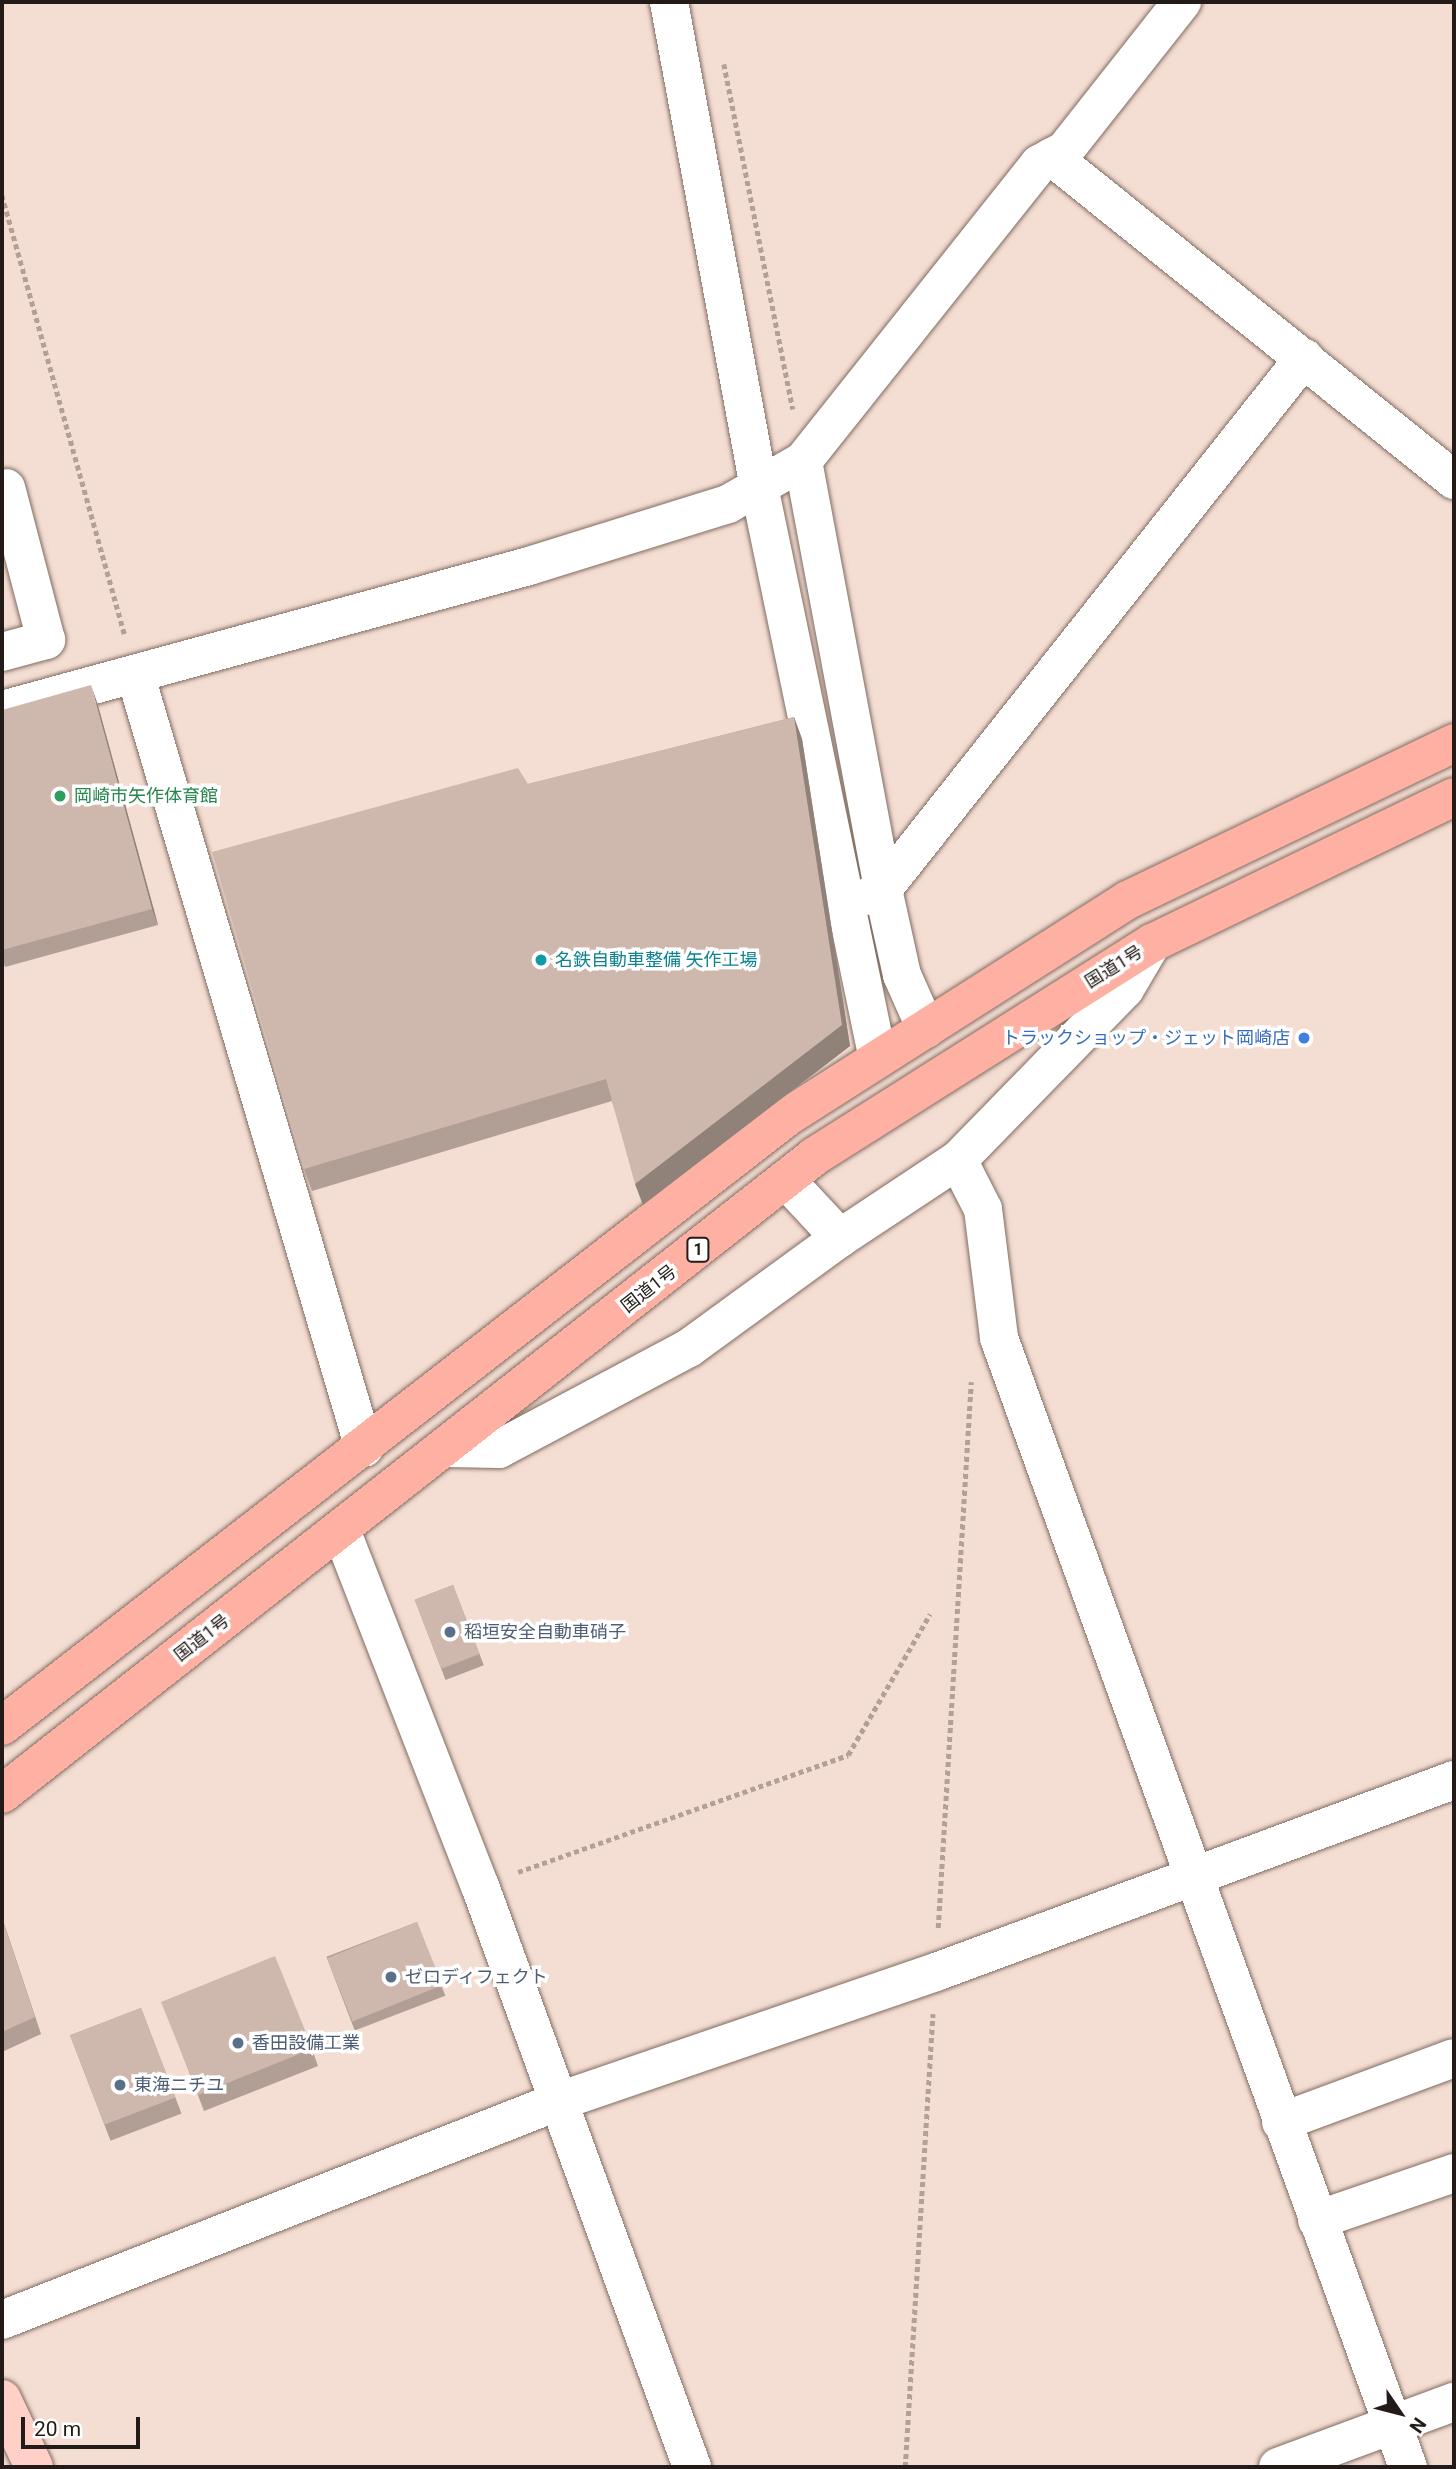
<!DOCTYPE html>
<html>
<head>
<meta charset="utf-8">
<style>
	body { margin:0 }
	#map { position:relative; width:1456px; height:2469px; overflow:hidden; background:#f4ddd2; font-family:Roboto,"Noto Sans JP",sans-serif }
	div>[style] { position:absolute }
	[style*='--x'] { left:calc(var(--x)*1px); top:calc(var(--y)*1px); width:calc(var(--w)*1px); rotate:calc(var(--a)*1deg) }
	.path>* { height:4.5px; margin-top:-2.25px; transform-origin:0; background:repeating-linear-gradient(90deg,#b3a097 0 5px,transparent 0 8.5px) }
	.roads { filter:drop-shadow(0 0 2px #806c62) drop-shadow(0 0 2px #806c62) }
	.minor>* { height:38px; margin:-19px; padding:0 19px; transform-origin:19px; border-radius:19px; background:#fff }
	.major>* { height:38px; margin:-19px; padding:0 19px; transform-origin:19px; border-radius:19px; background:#fed0c8 }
	.highway>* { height:38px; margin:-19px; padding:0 19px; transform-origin:19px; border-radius:19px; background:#feb0a3 }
	.wall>* { inset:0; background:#b19e95; transform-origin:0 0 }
	.shaded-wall>* { inset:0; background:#908179 }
	.building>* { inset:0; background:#ceb8ad; transform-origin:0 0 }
	.dots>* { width:19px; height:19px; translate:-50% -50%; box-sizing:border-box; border:4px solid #fff; border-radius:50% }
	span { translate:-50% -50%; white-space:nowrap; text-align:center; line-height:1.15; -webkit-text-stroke:7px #fff; paint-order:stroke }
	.shield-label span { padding:2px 5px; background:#fff; border:2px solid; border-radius:5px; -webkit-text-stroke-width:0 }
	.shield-label { font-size:16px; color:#231b17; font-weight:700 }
	.leisure-label { font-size:18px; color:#27864d }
	.left { translate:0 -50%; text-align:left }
	.culture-label { font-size:18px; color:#0d838f }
	.street-label { font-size:18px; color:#231b17 }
	.shop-label { font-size:18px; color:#366cbe }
	.right { translate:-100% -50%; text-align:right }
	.service-label { font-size:18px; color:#4e5e75 }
	.frame { position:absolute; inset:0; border:4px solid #231b17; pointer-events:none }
	.north { position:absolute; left:1365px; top:2378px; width:70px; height:70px; -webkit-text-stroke:5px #fff; paint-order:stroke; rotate:125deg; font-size:19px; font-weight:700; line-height:28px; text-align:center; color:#231b17 }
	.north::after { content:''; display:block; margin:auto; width:24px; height:32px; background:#231b17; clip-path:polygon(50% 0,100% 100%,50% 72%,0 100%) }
	.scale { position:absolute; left:21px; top:2417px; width:119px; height:32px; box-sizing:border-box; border:4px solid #231b17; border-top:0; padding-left:9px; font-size:21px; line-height:24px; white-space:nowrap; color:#231b17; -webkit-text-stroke:5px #fff; paint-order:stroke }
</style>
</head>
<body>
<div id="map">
	<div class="path">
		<div style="--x:724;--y:64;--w:352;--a:78.7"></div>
		<div style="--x:2;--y:195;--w:457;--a:74.4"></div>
		<div style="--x:518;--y:1872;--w:350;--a:-19.5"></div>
		<div style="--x:848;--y:1755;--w:163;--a:-59.8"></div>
		<div style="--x:938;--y:1928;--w:547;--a:-86.54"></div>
		<div style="--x:905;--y:2467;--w:454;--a:-86.5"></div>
	</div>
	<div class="roads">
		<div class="minor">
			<div style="--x:669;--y:2;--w:492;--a:79.5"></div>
			<div style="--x:759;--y:486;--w:585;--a:78.27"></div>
			<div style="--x:1052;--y:157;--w:516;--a:38.78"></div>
			<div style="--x:803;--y:461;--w:435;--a:79.4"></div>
			<div style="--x:883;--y:889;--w:15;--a:152"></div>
			<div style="--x:2;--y:652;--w:46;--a:-15.3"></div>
			<div style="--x:46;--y:640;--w:157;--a:-104.7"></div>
			<div style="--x:136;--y:677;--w:804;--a:73.53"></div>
			<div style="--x:2;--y:710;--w:546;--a:-15.28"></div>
			<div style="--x:529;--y:566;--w:208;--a:-17.3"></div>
			<div style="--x:728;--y:504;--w:86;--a:-29.8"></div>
			<div style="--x:803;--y:461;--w:379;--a:-51.5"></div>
			<div style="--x:1039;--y:164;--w:30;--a:-28"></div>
			<div style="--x:1065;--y:150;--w:189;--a:-51.7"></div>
			<div style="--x:926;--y:1029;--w:59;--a:-114"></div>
			<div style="--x:902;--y:975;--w:88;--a:-102.5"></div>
			<div style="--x:883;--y:889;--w:678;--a:-51.59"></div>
			<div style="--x:958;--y:1160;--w:55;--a:63"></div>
			<div style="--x:983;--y:1209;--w:130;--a:82.9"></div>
			<div style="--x:999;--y:1338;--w:1201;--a:70.09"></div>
			<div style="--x:786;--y:1180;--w:79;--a:47"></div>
			<div style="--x:448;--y:1448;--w:51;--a:1.1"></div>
			<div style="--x:499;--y:1449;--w:215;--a:-28"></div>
			<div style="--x:689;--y:1348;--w:187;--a:-36.1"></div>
			<div style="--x:840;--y:1238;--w:141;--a:-33.5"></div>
			<div style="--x:958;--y:1160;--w:239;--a:-45.7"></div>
			<div style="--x:1125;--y:989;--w:53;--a:-59.6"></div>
			<div style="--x:341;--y:1530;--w:382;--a:68.7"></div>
			<div style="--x:480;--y:1886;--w:618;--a:69.95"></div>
			<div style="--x:1281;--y:2122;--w:184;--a:-20.3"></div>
			<div style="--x:1317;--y:2220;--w:145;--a:-18.9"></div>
			<div style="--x:2;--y:2320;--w:599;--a:-21.46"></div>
			<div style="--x:559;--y:2101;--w:398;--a:-18.9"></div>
			<div style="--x:936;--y:1972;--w:552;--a:-20.34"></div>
			<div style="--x:1278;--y:2467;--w:188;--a:-20.3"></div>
		</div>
		<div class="major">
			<div style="--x:2;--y:2399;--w:75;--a:64.8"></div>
		</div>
		<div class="highway">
			<div style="--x:2;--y:1726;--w:994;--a:-37.8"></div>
			<div style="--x:787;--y:1117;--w:404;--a:-32.5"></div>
			<div style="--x:1128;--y:900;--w:362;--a:-25.7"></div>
			<div style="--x:2;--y:1794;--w:1033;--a:-38.12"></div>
			<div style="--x:815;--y:1156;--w:399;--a:-32.3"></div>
			<div style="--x:1152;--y:943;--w:335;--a:-25.8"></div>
		</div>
	</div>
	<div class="wall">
		<div style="clip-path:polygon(97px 702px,158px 925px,5px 967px,2px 957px,2px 710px)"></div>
		<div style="clip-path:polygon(794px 717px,802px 739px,850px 1046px,643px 1205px,612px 1101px,312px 1191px,304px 1169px,528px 784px)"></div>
		<div style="left:453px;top:1585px;width:86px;height:41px;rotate:69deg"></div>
		<div style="clip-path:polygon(2px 1917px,41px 2034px,2px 2052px)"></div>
		<div style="left:417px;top:1922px;width:79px;height:97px;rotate:69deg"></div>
		<div style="left:141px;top:2008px;width:113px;height:76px;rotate:69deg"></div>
		<div style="clip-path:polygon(168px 2017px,312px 2049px,318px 2066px,204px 2111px)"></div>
	</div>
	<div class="shaded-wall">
		<div style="clip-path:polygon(91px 685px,97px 702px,158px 925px,152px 909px)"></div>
		<div style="clip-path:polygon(794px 717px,802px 739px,850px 1046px,643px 1205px,635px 1184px)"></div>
	</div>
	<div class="building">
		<div style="clip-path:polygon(91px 685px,152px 909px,2px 950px,2px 710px)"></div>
		<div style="clip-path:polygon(794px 717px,842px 1025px,635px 1184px,606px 1079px,304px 1169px,212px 852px,518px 768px,528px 784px)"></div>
		<div style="left:453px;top:1585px;width:74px;height:41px;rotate:69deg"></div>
		<div style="clip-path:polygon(2px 1918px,35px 2017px,2px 2032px)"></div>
		<div style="left:417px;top:1922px;width:68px;height:97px;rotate:68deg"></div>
		<div style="left:275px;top:1956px;width:100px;height:123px;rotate:68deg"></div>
		<div style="left:141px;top:2008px;width:96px;height:76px;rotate:69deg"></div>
	</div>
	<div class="dots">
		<div style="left:60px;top:796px;background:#2e9e5b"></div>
		<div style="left:541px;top:960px;background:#0f9aa8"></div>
		<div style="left:1304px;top:1038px;background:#3f7fe0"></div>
		<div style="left:450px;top:1632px;background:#5c6f8a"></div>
		<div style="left:391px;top:1977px;background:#5c6f8a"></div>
		<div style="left:238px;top:2043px;background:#5c6f8a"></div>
		<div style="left:120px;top:2085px;background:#5c6f8a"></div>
	</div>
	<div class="shield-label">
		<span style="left:698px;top:1250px">1</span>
	</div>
	<div class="leisure-label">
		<span class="left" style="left:74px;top:796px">岡崎市矢作体育館</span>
	</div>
	<div class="culture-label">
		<span class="left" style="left:555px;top:960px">名鉄自動車整備 矢作工場</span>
	</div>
	<div class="street-label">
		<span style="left:1114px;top:967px;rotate:-32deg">国道1号</span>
		<span style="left:649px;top:1289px;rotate:-38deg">国道1号</span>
		<span style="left:202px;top:1638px;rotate:-38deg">国道1号</span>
	</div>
	<div class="shop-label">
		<span class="right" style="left:1290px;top:1038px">トラックショップ・ジェット岡崎店</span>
	</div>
	<div class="service-label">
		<span class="left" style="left:464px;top:1632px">稻垣安全自動車硝子</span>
		<span class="left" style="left:405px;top:1977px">ゼロディフェクト</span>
		<span class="left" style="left:252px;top:2043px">香田設備工業</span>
		<span class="left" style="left:134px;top:2085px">東海ニチユ</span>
	</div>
	<div class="frame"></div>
	<div class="north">N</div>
	<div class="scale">20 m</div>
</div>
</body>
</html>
